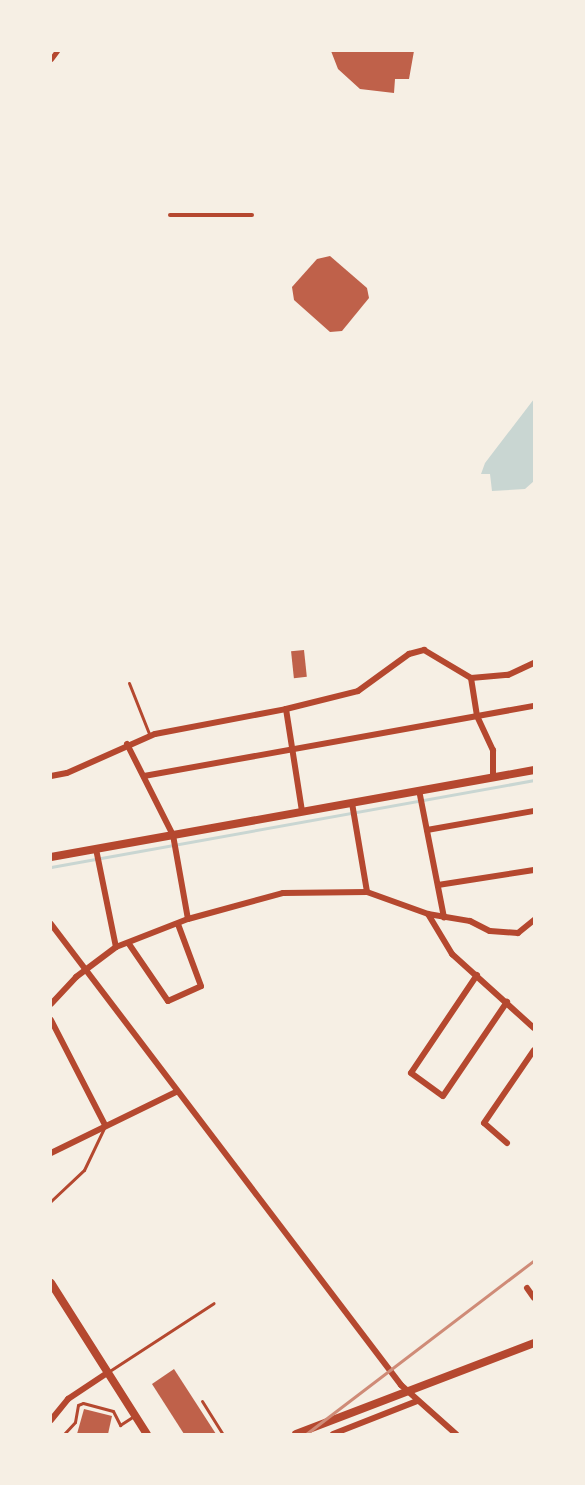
<!DOCTYPE html>
<html>
<head>
<meta charset="utf-8">
<style>
	body { margin:0 }
	#map { position:relative; width:585px; height:1485px; overflow:hidden; background:#f6efe4; font-family:Roboto,sans-serif }
	div>[style] { position:absolute }
	[style*='--x'] { left:calc(var(--x)*1px); top:calc(var(--y)*1px); width:calc(var(--w)*1px); rotate:calc(var(--a)*1deg) }
	.water>* { inset:0; background:#c9d6d2 }
	.stream>* { height:3px; margin:-1.5px; padding:0 1.5px; transform-origin:1.5px; border-radius:1.5px; background:#c9d6d2 }
	.building>* { inset:0; background:#bf614a; transform-origin:0 0 }
	.service>* { height:3px; margin:-1.5px; padding:0 1.5px; transform-origin:1.5px; border-radius:1.5px; background:#b5482f }
	.pedestrian>* { height:4.5px; margin:-2.25px; padding:0 2.25px; transform-origin:2.25px; border-radius:2.25px; background:#b5482f }
	.minor>* { height:6px; margin:-3px; padding:0 3px; transform-origin:3px; border-radius:3px; background:#b5482f }
	.tertiary>* { height:8px; margin:-4px; padding:0 4px; transform-origin:4px; border-radius:4px; background:#b5482f }
	.rail>* { height:3px; margin:-1.5px; padding:0 1.5px; transform-origin:1.5px; border-radius:1.5px; background:#cf8b77 }
	span { translate:-50% -50%; white-space:nowrap; text-align:center; line-height:1.15; -webkit-text-stroke:5px #f6efe4; paint-order:stroke }
	.frame { position:absolute; inset:0; border:52px solid #f6efe4; pointer-events:none }
</style>
</head>
<body>
<div id="map">
	<div class="water">
		<div style="clip-path:polygon(534px 399px,534px 481px,525px 489px,492px 491px,490px 474px,481px 474px,485px 463px)"></div>
	</div>
	<div class="stream">
		<div style="--x:51;--y:867;--w:491;--a:-10.2"></div>
	</div>
	<div class="building">
		<div style="clip-path:polygon(331px 51px,414px 51px,409px 79px,395px 79px,394px 93px,360px 89px,338px 69px)"></div>
		<div style="clip-path:polygon(330px 256px,367px 288px,369px 298px,342px 331px,330px 332px,294px 300px,292px 287px,317px 259px)"></div>
		<div style="left:304px;top:650px;width:27px;height:13px;rotate:84deg"></div>
		<div style="clip-path:polygon(174px 1369px,216px 1434px,184px 1434px,152px 1384px)"></div>
		<div style="clip-path:polygon(84px 1409px,112px 1416px,108px 1434px,77px 1434px)"></div>
	</div>
	<div class="service">
		<div style="--x:129;--y:683;--w:57;--a:68.4"></div>
		<div style="--x:51;--y:1201;--w:45;--a:-43.2"></div>
		<div style="--x:84;--y:1170;--w:47;--a:-64.5"></div>
		<div style="--x:108;--y:1372;--w:126;--a:-33.1"></div>
		<div style="--x:202;--y:1401;--w:39;--a:58"></div>
		<div style="--x:64;--y:1434;--w:16;--a:-47"></div>
		<div style="--x:75;--y:1422;--w:17;--a:-80"></div>
		<div style="--x:78;--y:1405;--w:5;--a:-22"></div>
		<div style="--x:83;--y:1403;--w:31;--a:15"></div>
		<div style="--x:113;--y:1411;--w:16;--a:63"></div>
		<div style="--x:120;--y:1425;--w:17;--a:-33"></div>
	</div>
	<div class="pedestrian">
		<div style="--x:51;--y:59;--w:10;--a:-53"></div>
		<div style="--x:170;--y:215;--w:82;--a:0"></div>
	</div>
	<div class="minor">
		<div style="--x:471;--y:678;--w:38;--a:81"></div>
		<div style="--x:477;--y:716;--w:38;--a:65"></div>
		<div style="--x:493;--y:750;--w:27;--a:90"></div>
		<div style="--x:286;--y:709;--w:103;--a:81.1"></div>
		<div style="--x:127;--y:744;--w:102;--a:63.2"></div>
		<div style="--x:173;--y:835;--w:85;--a:79.9"></div>
		<div style="--x:51;--y:776;--w:16;--a:-11"></div>
		<div style="--x:67;--y:773;--w:96;--a:-23.9"></div>
		<div style="--x:155;--y:734;--w:133;--a:-10.8"></div>
		<div style="--x:286;--y:709;--w:74;--a:-14"></div>
		<div style="--x:358;--y:691;--w:63;--a:-36"></div>
		<div style="--x:409;--y:654;--w:16;--a:-15"></div>
		<div style="--x:424;--y:650;--w:55;--a:30.8"></div>
		<div style="--x:471;--y:678;--w:37;--a:-5"></div>
		<div style="--x:508;--y:675;--w:29;--a:-25"></div>
		<div style="--x:144;--y:776;--w:396;--a:-10.2"></div>
		<div style="--x:419;--y:790;--w:130;--a:78.9"></div>
		<div style="--x:352;--y:803;--w:90;--a:80.4"></div>
		<div style="--x:427;--y:830;--w:109;--a:-10.1"></div>
		<div style="--x:96;--y:849;--w:100;--a:78.5"></div>
		<div style="--x:438;--y:885;--w:97;--a:-8.9"></div>
		<div style="--x:428;--y:914;--w:47;--a:59"></div>
		<div style="--x:452;--y:954;--w:110;--a:42.1"></div>
		<div style="--x:51;--y:924;--w:579;--a:52.79"></div>
		<div style="--x:401;--y:1385;--w:74;--a:41.7"></div>
		<div style="--x:129;--y:944;--w:69;--a:55.6"></div>
		<div style="--x:168;--y:1001;--w:36;--a:-24"></div>
		<div style="--x:201;--y:986;--w:66;--a:-110.4"></div>
		<div style="--x:477;--y:975;--w:118;--a:124"></div>
		<div style="--x:411;--y:1073;--w:39;--a:36"></div>
		<div style="--x:443;--y:1096;--w:114;--a:-55.8"></div>
		<div style="--x:51;--y:1004;--w:37;--a:-47"></div>
		<div style="--x:76;--y:977;--w:50;--a:-36.9"></div>
		<div style="--x:116;--y:947;--w:77;--a:-21.3"></div>
		<div style="--x:188;--y:919;--w:98;--a:-15.3"></div>
		<div style="--x:283;--y:893;--w:84;--a:-0.7"></div>
		<div style="--x:367;--y:892;--w:65;--a:19.8"></div>
		<div style="--x:428;--y:914;--w:43;--a:9.5"></div>
		<div style="--x:470;--y:921;--w:22;--a:27"></div>
		<div style="--x:490;--y:931;--w:28;--a:4"></div>
		<div style="--x:518;--y:933;--w:21;--a:-39"></div>
		<div style="--x:51;--y:1020;--w:118;--a:62.8"></div>
		<div style="--x:507;--y:1143;--w:30;--a:-139"></div>
		<div style="--x:484;--y:1123;--w:88;--a:-55.6"></div>
		<div style="--x:51;--y:1153;--w:139;--a:-26"></div>
		<div style="--x:527;--y:1288;--w:12;--a:55"></div>
		<div style="--x:51;--y:1420;--w:27;--a:-51"></div>
		<div style="--x:68;--y:1399;--w:47;--a:-33.7"></div>
		<div style="--x:333;--y:1434;--w:90;--a:-21.4"></div>
	</div>
	<div class="tertiary">
		<div style="--x:51;--y:857;--w:491;--a:-10.2"></div>
		<div style="--x:51;--y:1283;--w:179;--a:57.6"></div>
		<div style="--x:296;--y:1434;--w:255;--a:-20.9"></div>
	</div>
	<div class="rail">
		<div style="--x:306;--y:1434;--w:287;--a:-37.3"></div>
	</div>
	<div class="frame"></div>
</div>
</body>
</html>
